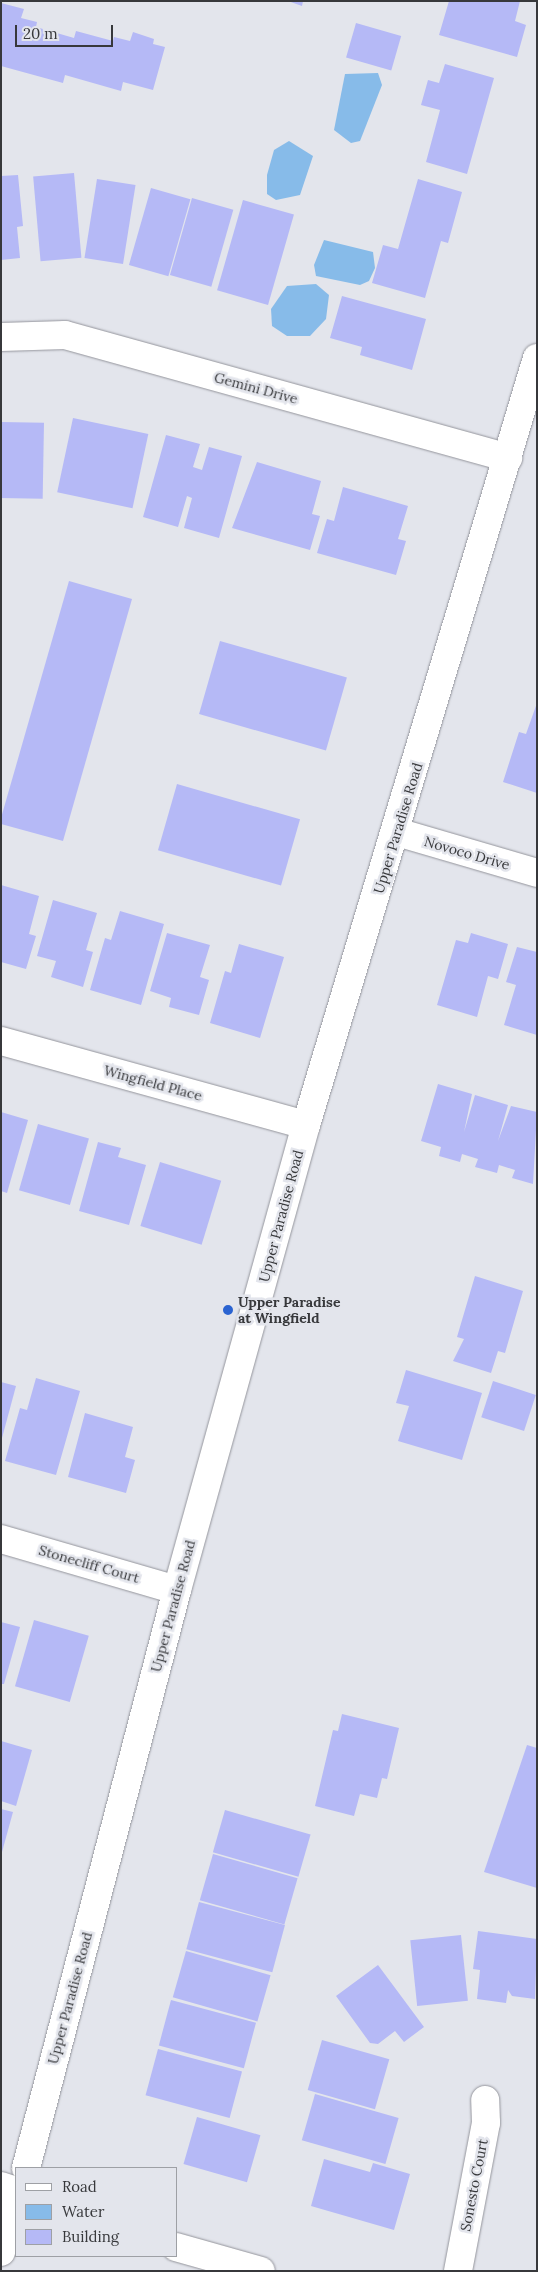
<!DOCTYPE html>
<html>
<head>
<meta charset="utf-8">
<style>
	body { margin:0 }
	#map { position:relative; width:538px; height:2272px; overflow:hidden; background:#e3e5ec; font-family:Lora,serif }
	div>[style] { position:absolute }
	[style*='--x'] { left:calc(var(--x)*1px); top:calc(var(--y)*1px); width:calc(var(--w)*1px); rotate:calc(var(--a)*1deg) }
	.water>* { inset:0; background:#87bbe9 }
	.building>* { inset:0; background:#b5b9f6; transform-origin:0 0 }
	.roads { filter:drop-shadow(0 0 1px #94959c) drop-shadow(0 0 1px #94959c) }
	.minor>* { height:28px; margin:-14px; padding:0 14px; transform-origin:14px; border-radius:14px; background:#fff }
	.secondary>* { height:28px; margin:-14px; padding:0 14px; transform-origin:14px; border-radius:14px; background:#fff }
	.dots>* { width:14px; height:14px; translate:-50% -50%; box-sizing:border-box; border:2px solid #e3e5ec; border-radius:50% }
	span { translate:-50% -50%; white-space:nowrap; text-align:center; line-height:1.15; -webkit-text-stroke:5px #e3e5ec; paint-order:stroke }
	.street-label { font-size:14px; color:#37383b }
	.poi-label { font-size:14px; color:#37383b; font-weight:700 }
	.left { translate:0 -50%; text-align:left }
	.frame { position:absolute; inset:0; border:2px solid #37383b; pointer-events:none }
	.legend { position:absolute; left:15px; top:2167px; width:162px; height:90px; box-sizing:border-box; background:#e3e5ec; border:1px solid #9ea0a5; margin:0; padding:6px 9px; list-style:none; font-size:15px; color:#37383b }
	.legend li { display:flex; align-items:center; gap:10px; height:25px }
	.legend b { width:25px; border:1px solid #9ea0a5 }
	.scale { position:absolute; left:15px; top:25px; width:98px; height:22px; box-sizing:border-box; border:2px solid #37383b; border-top:0; padding-left:6px; font-size:15px; line-height:18px; white-space:nowrap; color:#37383b; -webkit-text-stroke:4px #e3e5ec; paint-order:stroke }
</style>
</head>
<body>
<div id="map">
	<div class="water">
		<div style="clip-path:polygon(378px 73px,382px 85px,360px 141px,351px 143px,334px 130px,345px 74px)"></div>
		<div style="clip-path:polygon(289px 141px,313px 156px,300px 195px,276px 200px,267px 194px,267px 175px,274px 150px)"></div>
		<div style="clip-path:polygon(324px 240px,373px 252px,375px 268px,369px 281px,360px 285px,316px 276px,314px 265px)"></div>
		<div style="clip-path:polygon(316px 284px,329px 295px,326px 319px,310px 336px,287px 336px,272px 326px,271px 309px,287px 286px)"></div>
	</div>
	<div class="building">
		<div style="clip-path:polygon(288px 1px,303px 1px,302px 6px)"></div>
		<div style="clip-path:polygon(449px 1px,520px 1px,515px 21px,526px 25px,517px 57px,439px 35px)"></div>
		<div style="clip-path:polygon(1px 3px,24px 9px,21px 18px,37px 22px,36px 27px,74px 38px,76px 31px,113px 41px,114px 37px,130px 41px,133px 32px,154px 39px,153px 44px,165px 47px,153px 90px,123px 82px,121px 91px,65px 75px,63px 83px,1px 66px)"></div>
		<div style="left:356px;top:23px;width:47px;height:36px;rotate:16deg"></div>
		<div style="clip-path:polygon(445px 64px,494px 78px,467px 174px,426px 162px,440px 110px,421px 105px,428px 80px,439px 83px)"></div>
		<div style="left:74px;top:173px;width:85px;height:41px;rotate:85deg"></div>
		<div style="clip-path:polygon(18px 175px,23px 226px,17px 227px,20px 258px,1px 260px,1px 176px)"></div>
		<div style="left:97px;top:179px;width:39px;height:80px;rotate:9deg"></div>
		<div style="clip-path:polygon(418px 179px,462px 192px,448px 243px,441px 241px,425px 298px,372px 283px,383px 245px,398px 249px)"></div>
		<div style="left:151px;top:188px;width:41px;height:80px;rotate:16deg"></div>
		<div style="left:192px;top:198px;width:43px;height:80px;rotate:16deg"></div>
		<div style="left:243px;top:200px;width:53px;height:94px;rotate:16deg"></div>
		<div style="clip-path:polygon(342px 296px,426px 319px,412px 370px,360px 355px,362px 347px,330px 338px)"></div>
		<div style="left:73px;top:418px;width:77px;height:76px;rotate:12deg"></div>
		<div style="left:1px;top:422px;width:43px;height:76px;rotate:1deg"></div>
		<div style="clip-path:polygon(166px 435px,200px 444px,193px 467px,202px 470px,209px 447px,242px 456px,219px 538px,184px 528px,192px 498px,187px 496px,178px 527px,143px 517px)"></div>
		<div style="clip-path:polygon(257px 462px,321px 481px,312px 514px,320px 516px,310px 550px,232px 528px)"></div>
		<div style="clip-path:polygon(343px 487px,408px 506px,398px 539px,406px 541px,396px 575px,317px 553px,327px 519px,334px 521px)"></div>
		<div style="clip-path:polygon(69px 581px,132px 599px,63px 841px,1px 824px,1px 818px)"></div>
		<div style="left:220px;top:641px;width:132px;height:76px;rotate:16deg"></div>
		<div style="clip-path:polygon(537px 703px,537px 793px,503px 782px,519px 732px,526px 734px)"></div>
		<div style="left:177px;top:784px;width:128px;height:69px;rotate:16deg"></div>
		<div style="clip-path:polygon(1px 885px,39px 896px,29px 934px,36px 936px,26px 969px,1px 962px)"></div>
		<div style="clip-path:polygon(53px 900px,97px 913px,86px 950px,93px 952px,83px 987px,51px 977px,56px 961px,37px 956px)"></div>
		<div style="clip-path:polygon(120px 911px,164px 924px,141px 1005px,90px 990px,105px 938px,111px 940px)"></div>
		<div style="clip-path:polygon(167px 933px,210px 945px,200px 977px,209px 980px,199px 1015px,169px 1007px,171px 998px,150px 991px)"></div>
		<div style="clip-path:polygon(471px 933px,508px 944px,498px 979px,488px 976px,477px 1017px,437px 1005px,456px 940px,468px 943px)"></div>
		<div style="clip-path:polygon(239px 944px,284px 957px,260px 1038px,210px 1023px,225px 971px,231px 973px)"></div>
		<div style="clip-path:polygon(517px 947px,537px 952px,537px 1035px,504px 1025px,516px 985px,506px 982px)"></div>
		<div style="clip-path:polygon(438px 1084px,472px 1094px,464px 1132px,475px 1095px,508px 1105px,498px 1141px,511px 1106px,537px 1112px,533px 1184px,512px 1178px,515px 1170px,499px 1165px,497px 1173px,475px 1167px,478px 1159px,462px 1154px,460px 1162px,439px 1156px,441px 1147px,421px 1141px)"></div>
		<div style="clip-path:polygon(1px 1112px,28px 1120px,7px 1193px,1px 1191px)"></div>
		<div style="left:38px;top:1124px;width:53px;height:69px;rotate:16deg"></div>
		<div style="clip-path:polygon(98px 1142px,121px 1148px,118px 1157px,146px 1165px,129px 1225px,79px 1211px)"></div>
		<div style="left:160px;top:1162px;width:64px;height:67px;rotate:17deg"></div>
		<div style="clip-path:polygon(475px 1276px,523px 1291px,505px 1353px,498px 1351px,491px 1373px,453px 1361px,464px 1339px,457px 1337px)"></div>
		<div style="clip-path:polygon(406px 1370px,482px 1393px,462px 1460px,398px 1441px,409px 1406px,396px 1403px)"></div>
		<div style="clip-path:polygon(36px 1378px,80px 1391px,56px 1475px,5px 1461px,20px 1408px,27px 1410px)"></div>
		<div style="left:493px;top:1381px;width:45px;height:38px;rotate:18deg"></div>
		<div style="clip-path:polygon(1px 1382px,16px 1386px,2px 1438px,1px 1438px)"></div>
		<div style="clip-path:polygon(85px 1413px,133px 1427px,125px 1457px,135px 1460px,126px 1493px,68px 1477px)"></div>
		<div style="left:34px;top:1620px;width:57px;height:69px;rotate:16deg"></div>
		<div style="clip-path:polygon(1px 1622px,20px 1627px,4px 1684px,1px 1684px)"></div>
		<div style="clip-path:polygon(342px 1714px,399px 1728px,387px 1779px,382px 1778px,377px 1798px,360px 1794px,354px 1816px,315px 1806px,333px 1730px,338px 1731px)"></div>
		<div style="clip-path:polygon(1px 1741px,32px 1750px,16px 1806px,1px 1801px)"></div>
		<div style="clip-path:polygon(527px 1745px,537px 1748px,537px 1888px,484px 1872px)"></div>
		<div style="clip-path:polygon(1px 1809px,13px 1812px,2px 1852px,1px 1852px)"></div>
		<div style="left:225px;top:1810px;width:89px;height:44px;rotate:16deg"></div>
		<div style="left:213px;top:1854px;width:88px;height:48px;rotate:16deg"></div>
		<div style="left:199px;top:1902px;width:89px;height:49px;rotate:15deg"></div>
		<div style="clip-path:polygon(478px 1931px,537px 1939px,535px 1999px,512px 1996px,508px 1990px,506px 2003px,477px 1999px,480px 1970px,473px 1969px)"></div>
		<div style="left:461px;top:1935px;width:66px;height:51px;rotate:84deg"></div>
		<div style="left:186px;top:1951px;width:88px;height:48px;rotate:16deg"></div>
		<div style="clip-path:polygon(378px 1965px,424px 2027px,404px 2042px,395px 2031px,378px 2044px,370px 2043px,336px 1996px)"></div>
		<div style="left:171px;top:2000px;width:88px;height:47px;rotate:15deg"></div>
		<div style="left:322px;top:2040px;width:70px;height:52px;rotate:16deg"></div>
		<div style="left:158px;top:2049px;width:87px;height:48px;rotate:15deg"></div>
		<div style="left:315px;top:2094px;width:87px;height:48px;rotate:16deg"></div>
		<div style="left:197px;top:2117px;width:66px;height:49px;rotate:16deg"></div>
		<div style="clip-path:polygon(324px 2159px,370px 2172px,373px 2163px,410px 2174px,394px 2230px,311px 2206px)"></div>
	</div>
	<div class="roads">
		<div class="minor">
			<div style="--x:1;--y:337;--w:64;--a:-1.8"></div>
			<div style="--x:65;--y:335;--w:460;--a:15.5"></div>
			<div style="--x:397;--y:832;--w:146;--a:16.3"></div>
			<div style="--x:1;--y:1041;--w:316;--a:15.4"></div>
			<div style="--x:1;--y:1539;--w:183;--a:16.2"></div>
			<div style="--x:1;--y:2186;--w:16;--a:18"></div>
			<div style="--x:176;--y:2247;--w:88;--a:15.8"></div>
			<div style="--x:458;--y:2271;--w:151;--a:-79.3"></div>
			<div style="--x:486;--y:2123;--w:23;--a:-92"></div>
		</div>
		<div class="secondary">
			<div style="--x:26;--y:2168;--w:597;--a:-75.36"></div>
			<div style="--x:177;--y:1590;--w:483;--a:-74.5"></div>
			<div style="--x:306;--y:1125;--w:801;--a:-73.24"></div>
			<div style="--x:1;--y:2252;--w:51;--a:-73"></div>
		</div>
	</div>
	<div class="dots">
		<div style="left:228px;top:1310px;background:#2a63d1"></div>
	</div>
	<div class="street-label">
		<span style="left:256px;top:388px;rotate:15deg">Gemini Drive</span>
		<span style="left:398px;top:828px;rotate:-73deg">Upper Paradise Road</span>
		<span style="left:467px;top:853px;rotate:16deg">Novoco Drive</span>
		<span style="left:153px;top:1083px;rotate:15deg">Wingfield Place</span>
		<span style="left:281px;top:1216px;rotate:-75deg">Upper Paradise Road</span>
		<span style="left:89px;top:1564px;rotate:16deg">Stonecliff Court</span>
		<span style="left:173px;top:1606px;rotate:-75deg">Upper Paradise Road</span>
		<span style="left:70px;top:1998px;rotate:-75deg">Upper Paradise Road</span>
		<span style="left:474px;top:2185px;rotate:-79deg">Sonesto Court</span>
	</div>
	<div class="poi-label">
		<span class="left" style="left:238px;top:1310px">Upper Paradise<br>at Wingfield</span>
	</div>
	<div class="frame"></div>
	<ul class="legend">
	<li><b style="height:6px;background:#fff"></b>Road</li>
	<li><b style="height:14px;background:#87bbe9"></b>Water</li>
	<li><b style="height:14px;background:#b5b9f6"></b>Building</li>
	</ul>
	<div class="scale">20 m</div>
</div>
</body>
</html>
